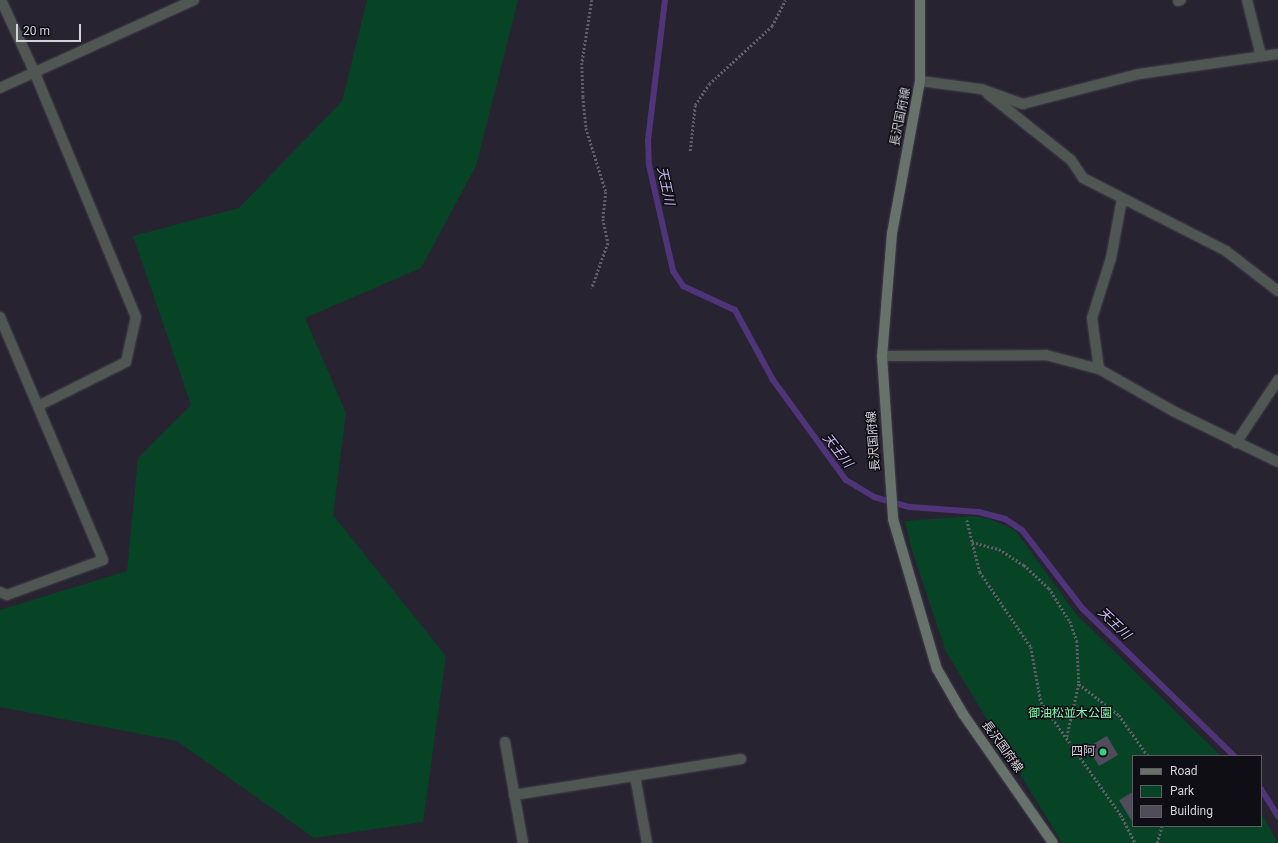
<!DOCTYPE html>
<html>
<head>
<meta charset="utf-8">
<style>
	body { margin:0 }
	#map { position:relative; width:1278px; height:843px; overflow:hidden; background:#272331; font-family:Roboto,"Noto Sans JP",sans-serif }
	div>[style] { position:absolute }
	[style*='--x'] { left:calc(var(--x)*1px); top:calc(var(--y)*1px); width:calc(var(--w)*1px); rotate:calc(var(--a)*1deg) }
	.green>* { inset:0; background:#074325 }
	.stream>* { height:6px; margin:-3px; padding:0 3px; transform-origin:3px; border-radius:3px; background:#4f347a }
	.building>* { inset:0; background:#514c5c; transform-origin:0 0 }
	.path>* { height:2.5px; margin-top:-1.25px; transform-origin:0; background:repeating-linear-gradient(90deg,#615d69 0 2px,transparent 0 4px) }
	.roads { filter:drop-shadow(0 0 1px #433f4c) drop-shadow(0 0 1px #433f4c) }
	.minor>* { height:10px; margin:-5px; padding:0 5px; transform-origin:5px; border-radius:5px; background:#505752 }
	.secondary>* { height:10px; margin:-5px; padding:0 5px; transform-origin:5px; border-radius:5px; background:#67726b }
	.dots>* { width:11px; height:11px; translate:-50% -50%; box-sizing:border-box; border:2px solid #0f0e14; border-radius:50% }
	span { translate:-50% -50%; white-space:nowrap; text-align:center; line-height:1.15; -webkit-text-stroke:3px #0f0e14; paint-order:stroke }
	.street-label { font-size:12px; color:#d4d1da }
	.park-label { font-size:12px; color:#85fab3 }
	.poi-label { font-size:12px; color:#d4d1da }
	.right { translate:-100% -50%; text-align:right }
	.water-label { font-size:13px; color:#cdbaf8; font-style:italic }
	.legend { position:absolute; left:1132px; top:755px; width:130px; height:72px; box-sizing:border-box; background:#0f0e14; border:1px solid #5e5c63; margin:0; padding:5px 7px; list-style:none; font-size:12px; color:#d4d1da }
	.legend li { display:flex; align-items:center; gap:8px; height:20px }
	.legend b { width:20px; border:1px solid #5e5c63 }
	.scale { position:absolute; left:16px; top:24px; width:65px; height:18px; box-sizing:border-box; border:2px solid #d4d1da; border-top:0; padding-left:5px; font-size:12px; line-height:14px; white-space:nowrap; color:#d4d1da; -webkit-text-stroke:3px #0f0e14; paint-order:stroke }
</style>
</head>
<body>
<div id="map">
	<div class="green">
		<div style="clip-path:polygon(367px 0,518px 0,476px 166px,421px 268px,305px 318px,346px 413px,333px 515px,446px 656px,423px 822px,314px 838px,177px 741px,0 707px,0 610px,127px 571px,138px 458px,191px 405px,133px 236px,239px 208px,342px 101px)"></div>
		<div style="clip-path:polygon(972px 516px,990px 519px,1015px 530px,1076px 614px,1221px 756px,1133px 756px,1133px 826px,1261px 826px,1261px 813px,1278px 843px,1062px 843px,946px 652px,910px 544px,905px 521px)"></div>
	</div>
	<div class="stream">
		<div style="--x:665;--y:0;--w:141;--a:96.9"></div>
		<div style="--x:648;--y:140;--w:25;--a:88"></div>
		<div style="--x:649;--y:165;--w:109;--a:77.2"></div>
		<div style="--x:673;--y:271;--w:18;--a:56"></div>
		<div style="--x:683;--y:286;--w:57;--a:24.8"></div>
		<div style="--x:735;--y:310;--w:80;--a:61.5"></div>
		<div style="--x:773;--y:380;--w:124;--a:53.9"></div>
		<div style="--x:846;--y:480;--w:33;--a:31"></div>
		<div style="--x:874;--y:497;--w:37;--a:16"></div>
		<div style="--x:910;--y:507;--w:69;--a:4.1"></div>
		<div style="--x:979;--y:512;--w:27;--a:15"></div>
		<div style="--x:1005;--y:519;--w:20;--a:33"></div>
		<div style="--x:1022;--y:530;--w:98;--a:52.4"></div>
		<div style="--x:1082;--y:608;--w:212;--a:44.2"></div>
		<div style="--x:1261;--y:789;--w:32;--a:58"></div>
	</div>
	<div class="building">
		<div style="left:1107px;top:736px;width:22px;height:22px;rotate:60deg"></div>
		<div style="clip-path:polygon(1133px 792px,1133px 823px,1119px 800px)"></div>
	</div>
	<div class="path">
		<div style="--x:592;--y:0;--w:64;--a:99"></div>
		<div style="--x:582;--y:63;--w:34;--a:88"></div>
		<div style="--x:583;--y:97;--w:31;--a:84"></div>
		<div style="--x:586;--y:128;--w:67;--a:72.6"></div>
		<div style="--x:606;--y:192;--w:27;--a:96"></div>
		<div style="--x:603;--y:219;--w:25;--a:78"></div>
		<div style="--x:608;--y:243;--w:48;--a:109.6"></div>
		<div style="--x:690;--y:151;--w:46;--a:-83.8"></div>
		<div style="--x:695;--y:105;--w:25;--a:-56"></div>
		<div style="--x:709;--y:84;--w:86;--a:-42.6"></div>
		<div style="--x:772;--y:26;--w:29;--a:-63"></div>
		<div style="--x:967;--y:520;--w:54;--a:76"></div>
		<div style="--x:980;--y:572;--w:91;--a:55.8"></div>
		<div style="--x:1031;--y:647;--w:56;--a:79.7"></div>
		<div style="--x:1041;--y:702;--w:138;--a:54.7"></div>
		<div style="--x:1121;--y:815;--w:31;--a:63"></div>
		<div style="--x:972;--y:542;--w:28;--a:15"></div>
		<div style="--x:999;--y:549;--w:30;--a:33"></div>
		<div style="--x:1024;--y:565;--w:34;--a:43"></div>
		<div style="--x:1049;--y:588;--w:39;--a:58"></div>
		<div style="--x:1070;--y:621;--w:21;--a:71"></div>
		<div style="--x:1077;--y:641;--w:43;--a:87.3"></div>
		<div style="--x:1079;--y:684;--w:54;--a:102.8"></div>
		<div style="--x:1079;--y:684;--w:51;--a:37.8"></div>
		<div style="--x:1119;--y:715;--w:50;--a:54.7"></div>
		<div style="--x:1157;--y:843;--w:18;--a:-74"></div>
	</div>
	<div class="roads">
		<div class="minor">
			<div style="--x:1;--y:0;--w:78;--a:65.1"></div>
			<div style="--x:34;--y:71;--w:266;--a:67.5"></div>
			<div style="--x:136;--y:317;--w:46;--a:102.5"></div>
			<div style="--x:126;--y:362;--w:98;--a:153.4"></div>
			<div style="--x:1247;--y:0;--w:58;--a:76"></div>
			<div style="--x:1178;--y:1;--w:3;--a:-18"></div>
			<div style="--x:920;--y:81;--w:62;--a:7.5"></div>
			<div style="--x:981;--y:89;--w:45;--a:19.7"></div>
			<div style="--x:1023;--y:104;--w:120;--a:-14.5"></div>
			<div style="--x:1139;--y:74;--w:140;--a:-8.2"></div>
			<div style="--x:0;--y:88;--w:213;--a:-24.4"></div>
			<div style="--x:988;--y:94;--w:106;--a:38.5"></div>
			<div style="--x:1071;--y:160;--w:22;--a:56"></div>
			<div style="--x:1083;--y:178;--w:161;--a:27"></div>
			<div style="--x:1226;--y:251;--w:66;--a:37.6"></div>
			<div style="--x:0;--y:317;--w:264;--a:67"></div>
			<div style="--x:103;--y:560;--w:102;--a:160"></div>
			<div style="--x:7;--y:595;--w:8;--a:-157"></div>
			<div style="--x:882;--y:356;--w:164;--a:-0.3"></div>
			<div style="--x:1046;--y:355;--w:55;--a:14.8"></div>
			<div style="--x:1099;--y:369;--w:87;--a:29.5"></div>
			<div style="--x:1175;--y:412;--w:114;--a:25.9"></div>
			<div style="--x:1099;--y:369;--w:51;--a:-97.8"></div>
			<div style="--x:1092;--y:318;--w:63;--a:-72.4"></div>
			<div style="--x:1111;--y:258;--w:60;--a:-79.4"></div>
			<div style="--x:1236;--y:443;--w:76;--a:-56.3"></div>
			<div style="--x:505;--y:742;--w:103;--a:79.9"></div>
			<div style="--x:635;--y:776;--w:68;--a:79.8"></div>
			<div style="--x:514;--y:795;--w:230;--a:-9"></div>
		</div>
		<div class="secondary">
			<div style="--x:920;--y:0;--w:81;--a:90"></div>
			<div style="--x:920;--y:81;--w:155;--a:100.4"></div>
			<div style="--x:892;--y:233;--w:123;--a:94.6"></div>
			<div style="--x:882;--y:356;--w:163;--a:86.1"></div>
			<div style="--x:893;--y:519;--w:156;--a:73.7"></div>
			<div style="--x:937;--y:669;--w:52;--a:60"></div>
			<div style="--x:963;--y:714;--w:157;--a:55.1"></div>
		</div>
	</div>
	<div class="dots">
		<div style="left:1103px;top:752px;background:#2dd884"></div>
	</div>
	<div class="street-label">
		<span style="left:901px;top:117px;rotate:-79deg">長沢国府線</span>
		<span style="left:874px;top:441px;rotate:-94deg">長沢国府線</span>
		<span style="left:1002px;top:747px;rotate:54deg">長沢国府線</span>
	</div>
	<div class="park-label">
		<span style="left:1070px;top:714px">御油松並木公園</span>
	</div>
	<div class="poi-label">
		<span class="right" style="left:1095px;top:752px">四阿</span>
	</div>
	<div class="water-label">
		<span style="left:665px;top:186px;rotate:78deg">天王川</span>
		<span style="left:837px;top:451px;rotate:52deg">天王川</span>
		<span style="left:1114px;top:624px;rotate:44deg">天王川</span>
	</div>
	<ul class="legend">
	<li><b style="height:5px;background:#67726b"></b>Road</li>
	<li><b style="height:11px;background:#074325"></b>Park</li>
	<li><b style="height:11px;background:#514c5c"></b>Building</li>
	</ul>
	<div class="scale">20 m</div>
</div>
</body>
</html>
